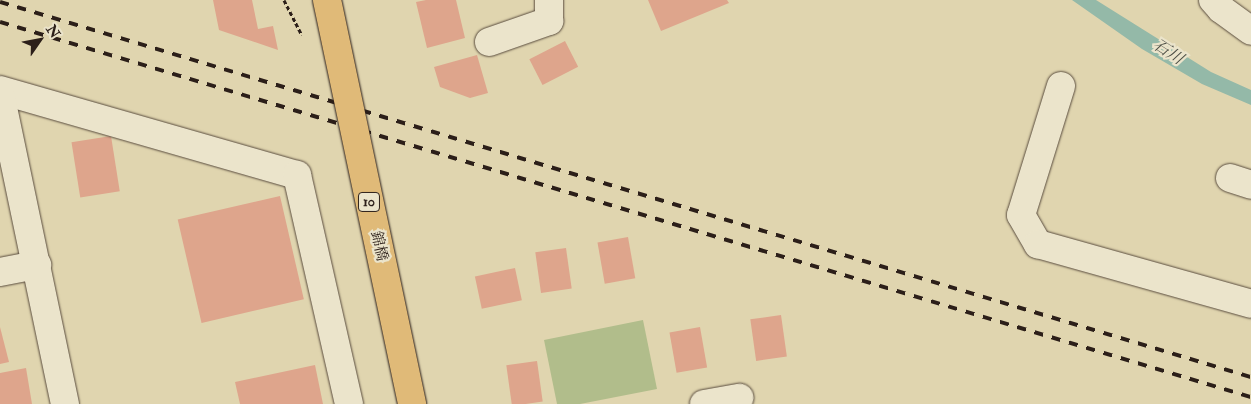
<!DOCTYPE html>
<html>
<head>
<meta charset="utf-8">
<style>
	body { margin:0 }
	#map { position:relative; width:1251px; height:404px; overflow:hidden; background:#e0d5af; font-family:"IM FELL Double Pica","Noto Serif JP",serif }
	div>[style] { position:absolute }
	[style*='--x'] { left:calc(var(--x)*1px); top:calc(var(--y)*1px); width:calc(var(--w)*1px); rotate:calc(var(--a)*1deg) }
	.green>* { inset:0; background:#b1bd8b }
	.water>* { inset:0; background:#94b9a8 }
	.building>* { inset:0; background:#dea58c; transform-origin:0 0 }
	.path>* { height:3px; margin-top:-1.5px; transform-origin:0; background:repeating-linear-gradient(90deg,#2c1f19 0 4px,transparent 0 6.5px) }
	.roads { filter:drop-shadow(0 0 1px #594c3e) drop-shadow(0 0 1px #594c3e) }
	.minor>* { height:28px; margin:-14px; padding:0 14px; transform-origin:14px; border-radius:14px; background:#ebe4cb }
	.rail>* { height:4px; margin-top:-2px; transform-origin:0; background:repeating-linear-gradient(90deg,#2c1f19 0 9px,transparent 0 18px) }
	.bridges { filter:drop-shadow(0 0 1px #2c1f19) drop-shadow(0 0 1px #2c1f19) }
	.major-bridge>* { height:28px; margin:-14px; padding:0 14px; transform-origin:14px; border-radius:14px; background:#e0ba78 }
	span { translate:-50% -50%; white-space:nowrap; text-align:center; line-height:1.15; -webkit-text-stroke:4.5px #ebe4cb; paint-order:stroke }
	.shield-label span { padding:1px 4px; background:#ebe4cb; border:1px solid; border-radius:4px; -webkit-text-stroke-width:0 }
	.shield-label { font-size:14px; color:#2c1f19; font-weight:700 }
	.street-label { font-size:15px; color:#2c1f19 }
	.water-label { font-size:16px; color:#4b4d44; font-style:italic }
	.north { position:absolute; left:15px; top:15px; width:50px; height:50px; -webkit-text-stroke:4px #ebe4cb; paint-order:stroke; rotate:57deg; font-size:14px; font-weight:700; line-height:20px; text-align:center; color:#2c1f19 }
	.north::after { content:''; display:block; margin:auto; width:18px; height:22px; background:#2c1f19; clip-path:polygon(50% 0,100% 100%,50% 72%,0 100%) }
</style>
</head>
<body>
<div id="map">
	<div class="green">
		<div style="clip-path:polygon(643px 320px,657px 389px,580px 404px,557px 404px,544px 340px)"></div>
	</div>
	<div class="water">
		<div style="clip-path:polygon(1072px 0,1096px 0,1211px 72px,1251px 90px,1251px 105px,1202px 84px,1142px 49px)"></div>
	</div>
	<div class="building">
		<div style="clip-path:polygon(213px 0,252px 0,258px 29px,273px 26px,278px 50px,219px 30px)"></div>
		<div style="clip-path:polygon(426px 0,456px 0,465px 38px,427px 48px,416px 2px)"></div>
		<div style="clip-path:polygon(648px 0,727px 0,729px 3px,661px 31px)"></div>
		<div style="left:565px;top:41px;width:29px;height:40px;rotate:63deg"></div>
		<div style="clip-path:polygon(477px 55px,488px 93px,470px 98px,440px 87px,434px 67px)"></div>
		<div style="left:111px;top:136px;width:56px;height:40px;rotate:81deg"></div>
		<div style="left:280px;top:196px;width:106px;height:105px;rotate:77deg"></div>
		<div style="left:628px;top:237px;width:42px;height:31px;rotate:80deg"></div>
		<div style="left:566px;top:248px;width:41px;height:31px;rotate:82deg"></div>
		<div style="left:515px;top:268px;width:33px;height:41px;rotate:78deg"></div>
		<div style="left:781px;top:315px;width:42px;height:31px;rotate:82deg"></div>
		<div style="clip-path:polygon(0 327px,9px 362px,0 364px)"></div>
		<div style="left:700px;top:327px;width:41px;height:31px;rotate:80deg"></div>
		<div style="left:537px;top:361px;width:41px;height:31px;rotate:82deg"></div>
		<div style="clip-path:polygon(315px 365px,323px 404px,240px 404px,235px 382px)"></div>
		<div style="clip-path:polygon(26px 368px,32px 404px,0 404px,0 373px)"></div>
	</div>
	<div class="path">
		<div style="--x:284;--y:0;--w:39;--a:63"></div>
	</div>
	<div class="roads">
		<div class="minor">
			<div style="--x:1213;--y:0;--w:12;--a:48"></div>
			<div style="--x:1221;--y:9;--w:37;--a:36"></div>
			<div style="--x:489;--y:42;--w:64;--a:-19.3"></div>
			<div style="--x:549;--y:21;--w:21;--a:-90"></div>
			<div style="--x:1061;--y:86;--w:135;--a:107.2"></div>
			<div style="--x:1021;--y:215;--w:34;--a:60"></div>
			<div style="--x:1038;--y:244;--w:221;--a:15.7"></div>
			<div style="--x:0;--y:90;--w:309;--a:16"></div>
			<div style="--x:297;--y:175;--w:235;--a:77.2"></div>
			<div style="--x:0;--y:93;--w:318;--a:78.2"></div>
			<div style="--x:1230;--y:178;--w:22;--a:18"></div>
			<div style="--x:0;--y:272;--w:38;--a:-11"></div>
			<div style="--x:704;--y:404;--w:36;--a:-10"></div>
		</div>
	</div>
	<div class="rail">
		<div style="--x:0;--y:2;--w:1306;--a:16.69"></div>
		<div style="--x:0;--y:22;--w:1306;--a:16.69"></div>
	</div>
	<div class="bridges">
		<div class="major-bridge">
			<div style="--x:327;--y:0;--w:413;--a:78.1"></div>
		</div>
	</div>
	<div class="shield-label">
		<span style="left:369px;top:202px">10</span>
	</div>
	<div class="street-label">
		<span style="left:379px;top:246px;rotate:78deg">錦橋</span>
	</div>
	<div class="water-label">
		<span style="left:1168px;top:52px;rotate:33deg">石川</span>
	</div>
	<div class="north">N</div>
</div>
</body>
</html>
